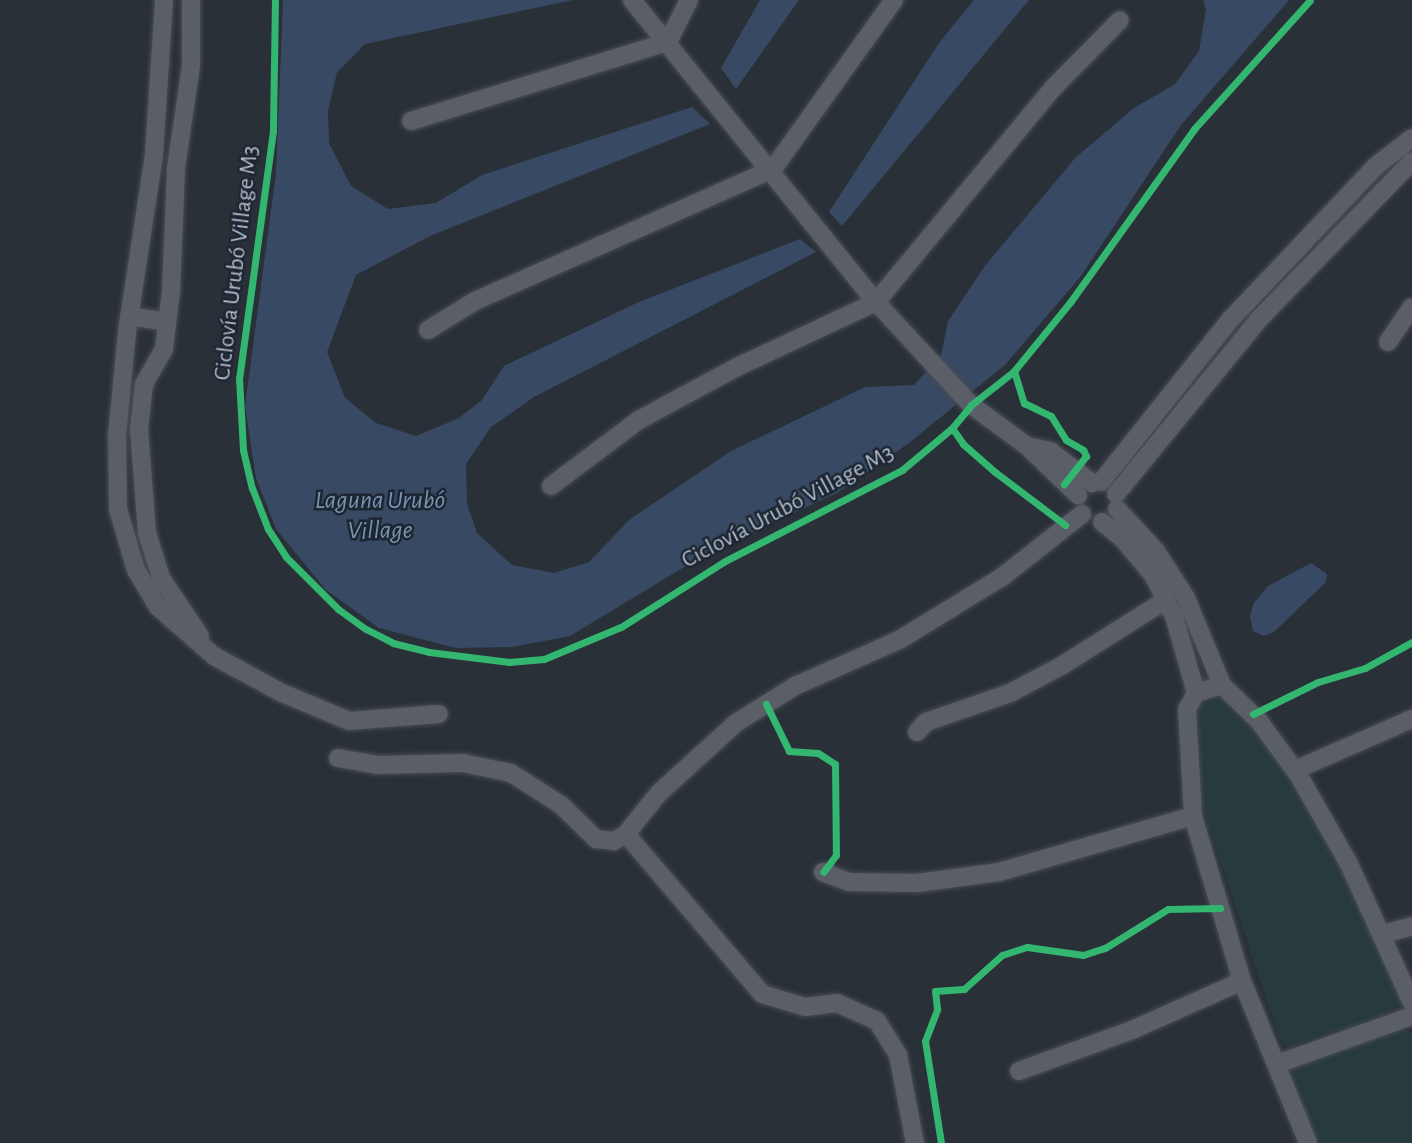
<!DOCTYPE html>
<html>
<head>
<meta charset="utf-8">
<style>
	body { margin:0 }
	#map { position:relative; width:1412px; height:1143px; overflow:hidden; background:#2a3038; font-family:"Alegreya Sans",sans-serif }
	div>[style] { position:absolute }
	[style*='--x'] { left:calc(var(--x)*1px); top:calc(var(--y)*1px); width:calc(var(--w)*1px); rotate:calc(var(--a)*1deg) }
	.green>* { inset:0; background:#273a3e }
	.water>* { inset:0; background:#384963 }
	.roads { filter:drop-shadow(0 0 2px #484c53) drop-shadow(0 0 2px #484c53) }
	.minor>* { height:18px; margin:-9px; padding:0 9px; transform-origin:9px; border-radius:9px; background:#5a5e66 }
	.cycleway>* { height:7px; margin:-3.5px; padding:0 3.5px; transform-origin:3.5px; border-radius:3.5px; background:#33b770 }
	span { translate:-50% -50%; white-space:nowrap; text-align:center; line-height:1.15; -webkit-text-stroke:5px #1d2633; paint-order:stroke }
	.street-label { font-size:24px; color:#b4bcc9 }
	.water-label { font-size:26px; color:#7c92b1; font-style:italic }
</style>
</head>
<body>
<div id="map">
	<div class="green">
		<div style="clip-path:polygon(1218px 697px,1229px 699px,1247px 718px,1296px 784px,1337px 858px,1401px 998px,1401px 1005px,1385px 1015px,1288px 1047px,1280px 1041px,1199px 796px,1194px 758px,1197px 708px)"></div>
		<div style="clip-path:polygon(1402px 1029px,1412px 1034px,1412px 1143px,1317px 1143px,1289px 1075px,1294px 1069px,1304px 1061px)"></div>
	</div>
	<div class="water">
		<div style="clip-path:polygon(283px 0,573px 0,365px 44px,337px 72px,328px 111px,329px 143px,351px 186px,388px 209px,436px 203px,482px 175px,692px 107px,710px 124px,430px 236px,356px 275px,327px 352px,345px 398px,376px 423px,416px 436px,459px 418px,482px 400px,504px 366px,639px 302px,800px 239px,816px 252px,534px 397px,491px 427px,466px 464px,467px 504px,477px 533px,512px 565px,554px 573px,589px 562px,629px 520px,731px 451px,865px 387px,914px 385px,941px 355px,948px 321px,984px 267px,1076px 157px,1134px 108px,1175px 84px,1199px 51px,1206px 9px,1203px 0,1289px 0,1181px 125px,1081px 276px,1005px 365px,909px 443px,837px 493px,709px 552px,570px 636px,512px 647px,456px 648px,379px 628px,326px 590px,276px 529px,256px 478px,245px 406px,276px 173px)"></div>
		<div style="clip-path:polygon(760px 0,799px 0,736px 89px,721px 68px)"></div>
		<div style="clip-path:polygon(974px 0,1029px 0,842px 226px,829px 212px,939px 43px)"></div>
		<div style="clip-path:polygon(1311px 563px,1327px 574px,1326px 582px,1274px 632px,1264px 636px,1253px 631px,1250px 616px,1254px 603px,1268px 586px)"></div>
	</div>
	<div class="roads">
		<div class="minor">
			<div style="--x:164;--y:0;--w:155;--a:93.7"></div>
			<div style="--x:154;--y:155;--w:179;--a:98.7"></div>
			<div style="--x:127;--y:332;--w:104;--a:95.5"></div>
			<div style="--x:117;--y:436;--w:73;--a:89.2"></div>
			<div style="--x:118;--y:509;--w:64;--a:73.6"></div>
			<div style="--x:136;--y:570;--w:43;--a:59.3"></div>
			<div style="--x:158;--y:607;--w:74;--a:41.2"></div>
			<div style="--x:214;--y:656;--w:75;--a:28.6"></div>
			<div style="--x:280;--y:692;--w:75;--a:22.8"></div>
			<div style="--x:349;--y:721;--w:90;--a:-4.4"></div>
			<div style="--x:191;--y:0;--w:66;--a:90"></div>
			<div style="--x:191;--y:66;--w:103;--a:98.4"></div>
			<div style="--x:176;--y:168;--w:123;--a:92.3"></div>
			<div style="--x:171;--y:291;--w:58;--a:96.9"></div>
			<div style="--x:164;--y:349;--w:40;--a:119.7"></div>
			<div style="--x:144;--y:384;--w:45;--a:96.3"></div>
			<div style="--x:139;--y:429;--w:104;--a:85.6"></div>
			<div style="--x:147;--y:533;--w:47;--a:72.7"></div>
			<div style="--x:161;--y:578;--w:70;--a:56.1"></div>
			<div style="--x:632;--y:0;--w:388;--a:51.1"></div>
			<div style="--x:876;--y:302;--w:140;--a:47.3"></div>
			<div style="--x:971;--y:405;--w:69;--a:36.2"></div>
			<div style="--x:1027;--y:446;--w:71;--a:43.9"></div>
			<div style="--x:411;--y:121;--w:269;--a:-17.1"></div>
			<div style="--x:668;--y:42;--w:47;--a:-63.4"></div>
			<div style="--x:129;--y:316;--w:38;--a:9"></div>
			<div style="--x:428;--y:330;--w:55;--a:-31.7"></div>
			<div style="--x:475;--y:301;--w:326;--a:-23.9"></div>
			<div style="--x:773;--y:169;--w:208;--a:-54.4"></div>
			<div style="--x:1388;--y:342;--w:42;--a:-55.6"></div>
			<div style="--x:1027;--y:446;--w:24;--a:12"></div>
			<div style="--x:1050;--y:451;--w:53;--a:37.3"></div>
			<div style="--x:1101;--y:482;--w:206;--a:-51.5"></div>
			<div style="--x:1229;--y:321;--w:215;--a:-46.5"></div>
			<div style="--x:1377;--y:165;--w:44;--a:-37.6"></div>
			<div style="--x:551;--y:486;--w:110;--a:-36.9"></div>
			<div style="--x:639;--y:420;--w:111;--a:-28.4"></div>
			<div style="--x:737;--y:367;--w:153;--a:-25.1"></div>
			<div style="--x:876;--y:302;--w:278;--a:-50.4"></div>
			<div style="--x:1053;--y:88;--w:95;--a:-45.4"></div>
			<div style="--x:1116;--y:494;--w:229;--a:-50.7"></div>
			<div style="--x:1261;--y:317;--w:217;--a:-45.9"></div>
			<div style="--x:1117;--y:509;--w:57;--a:47.1"></div>
			<div style="--x:1156;--y:551;--w:56;--a:57.4"></div>
			<div style="--x:1186;--y:598;--w:94;--a:67.5"></div>
			<div style="--x:1222;--y:685;--w:52;--a:44.2"></div>
			<div style="--x:1259;--y:721;--w:68;--a:54"></div>
			<div style="--x:1299;--y:776;--w:101;--a:60.4"></div>
			<div style="--x:1349;--y:864;--w:153;--a:65.6"></div>
			<div style="--x:1102;--y:522;--w:26;--a:39"></div>
			<div style="--x:1122;--y:538;--w:48;--a:50"></div>
			<div style="--x:1153;--y:575;--w:46;--a:62.9"></div>
			<div style="--x:1174;--y:616;--w:80;--a:74.1"></div>
			<div style="--x:1222;--y:685;--w:27;--a:163"></div>
			<div style="--x:1196;--y:693;--w:18;--a:119"></div>
			<div style="--x:1187;--y:709;--w:107;--a:86.8"></div>
			<div style="--x:1193;--y:816;--w:172;--a:73.5"></div>
			<div style="--x:1242;--y:981;--w:175;--a:67.8"></div>
			<div style="--x:917;--y:732;--w:13;--a:-48"></div>
			<div style="--x:926;--y:722;--w:89;--a:-19"></div>
			<div style="--x:1010;--y:693;--w:58;--a:-27.9"></div>
			<div style="--x:1061;--y:666;--w:124;--a:-32.2"></div>
			<div style="--x:338;--y:758;--w:40;--a:10"></div>
			<div style="--x:377;--y:765;--w:86;--a:-1.3"></div>
			<div style="--x:463;--y:763;--w:49;--a:11.8"></div>
			<div style="--x:511;--y:773;--w:59;--a:32.6"></div>
			<div style="--x:561;--y:805;--w:49;--a:44.2"></div>
			<div style="--x:596;--y:839;--w:18;--a:6"></div>
			<div style="--x:614;--y:841;--w:14;--a:-30"></div>
			<div style="--x:626;--y:834;--w:53;--a:-51.2"></div>
			<div style="--x:659;--y:793;--w:104;--a:-42.3"></div>
			<div style="--x:736;--y:723;--w:70;--a:-32.1"></div>
			<div style="--x:795;--y:686;--w:114;--a:-23.9"></div>
			<div style="--x:899;--y:640;--w:121;--a:-31.5"></div>
			<div style="--x:1002;--y:577;--w:102;--a:-38.2"></div>
			<div style="--x:1295;--y:770;--w:128;--a:-23.6"></div>
			<div style="--x:626;--y:834;--w:210;--a:49.6"></div>
			<div style="--x:762;--y:994;--w:45;--a:16.8"></div>
			<div style="--x:805;--y:1007;--w:32;--a:-7"></div>
			<div style="--x:837;--y:1003;--w:44;--a:24.2"></div>
			<div style="--x:877;--y:1021;--w:40;--a:58"></div>
			<div style="--x:898;--y:1055;--w:90;--a:79.1"></div>
			<div style="--x:823;--y:872;--w:28;--a:21"></div>
			<div style="--x:849;--y:882;--w:68;--a:0.8"></div>
			<div style="--x:917;--y:883;--w:83;--a:-7.6"></div>
			<div style="--x:999;--y:872;--w:202;--a:-16.1"></div>
			<div style="--x:1383;--y:934;--w:30;--a:-15"></div>
			<div style="--x:1277;--y:1064;--w:143;--a:-19.6"></div>
			<div style="--x:1019;--y:1071;--w:120;--a:-19.9"></div>
			<div style="--x:1132;--y:1030;--w:120;--a:-24"></div>
		</div>
	</div>
	<div class="cycleway">
		<div style="--x:275;--y:0;--w:131;--a:90.9"></div>
		<div style="--x:273;--y:131;--w:249;--a:97.8"></div>
		<div style="--x:239;--y:378;--w:72;--a:86.8"></div>
		<div style="--x:243;--y:450;--w:39;--a:77"></div>
		<div style="--x:252;--y:488;--w:44;--a:68.7"></div>
		<div style="--x:268;--y:529;--w:33;--a:57"></div>
		<div style="--x:286;--y:557;--w:74;--a:45"></div>
		<div style="--x:338;--y:609;--w:34;--a:36"></div>
		<div style="--x:366;--y:629;--w:30;--a:27"></div>
		<div style="--x:393;--y:643;--w:37;--a:14"></div>
		<div style="--x:429;--y:652;--w:81;--a:7.1"></div>
		<div style="--x:509;--y:662;--w:35;--a:-5"></div>
		<div style="--x:544;--y:659;--w:83;--a:-22.6"></div>
		<div style="--x:621;--y:627;--w:123;--a:-32.4"></div>
		<div style="--x:725;--y:561;--w:199;--a:-27.2"></div>
		<div style="--x:902;--y:470;--w:65;--a:-40"></div>
		<div style="--x:952;--y:428;--w:30;--a:-50"></div>
		<div style="--x:971;--y:405;--w:55;--a:-38.3"></div>
		<div style="--x:1014;--y:371;--w:90;--a:-50.8"></div>
		<div style="--x:1071;--y:301;--w:211;--a:-54.4"></div>
		<div style="--x:1194;--y:129;--w:173;--a:-48"></div>
		<div style="--x:1014;--y:371;--w:34;--a:73"></div>
		<div style="--x:1024;--y:403;--w:30;--a:26"></div>
		<div style="--x:1051;--y:416;--w:28;--a:58"></div>
		<div style="--x:1066;--y:440;--w:20;--a:30"></div>
		<div style="--x:1083;--y:450;--w:7;--a:63"></div>
		<div style="--x:1086;--y:456;--w:36;--a:128"></div>
		<div style="--x:952;--y:428;--w:19;--a:55"></div>
		<div style="--x:963;--y:444;--w:43;--a:41.2"></div>
		<div style="--x:995;--y:472;--w:88;--a:37.1"></div>
		<div style="--x:766;--y:704;--w:52;--a:63.9"></div>
		<div style="--x:789;--y:751;--w:29;--a:4"></div>
		<div style="--x:818;--y:753;--w:20;--a:33"></div>
		<div style="--x:835;--y:764;--w:91;--a:89.4"></div>
		<div style="--x:836;--y:855;--w:21;--a:127"></div>
		<div style="--x:1253;--y:714;--w:72;--a:-26.2"></div>
		<div style="--x:1318;--y:682;--w:49;--a:-16.6"></div>
		<div style="--x:1365;--y:668;--w:54;--a:-29"></div>
		<div style="--x:941;--y:1143;--w:103;--a:-98.9"></div>
		<div style="--x:925;--y:1041;--w:34;--a:-69"></div>
		<div style="--x:937;--y:1009;--w:18;--a:-96"></div>
		<div style="--x:935;--y:991;--w:29;--a:-4"></div>
		<div style="--x:964;--y:989;--w:51;--a:-41.8"></div>
		<div style="--x:1002;--y:955;--w:26;--a:-18"></div>
		<div style="--x:1027;--y:947;--w:57;--a:8.1"></div>
		<div style="--x:1083;--y:955;--w:23;--a:-18"></div>
		<div style="--x:1105;--y:948;--w:74;--a:-31.8"></div>
		<div style="--x:1168;--y:909;--w:52;--a:-1.1"></div>
	</div>
	<div class="street-label">
		<span style="left:237px;top:263px;rotate:-83deg">Ciclovía Urubó Village M3</span>
		<span style="left:788px;top:507px;rotate:-28deg">Ciclovía Urubó Village M3</span>
	</div>
	<div class="water-label">
		<span style="left:380px;top:516px">Laguna Urubó<br>Village</span>
	</div>
</div>
</body>
</html>
